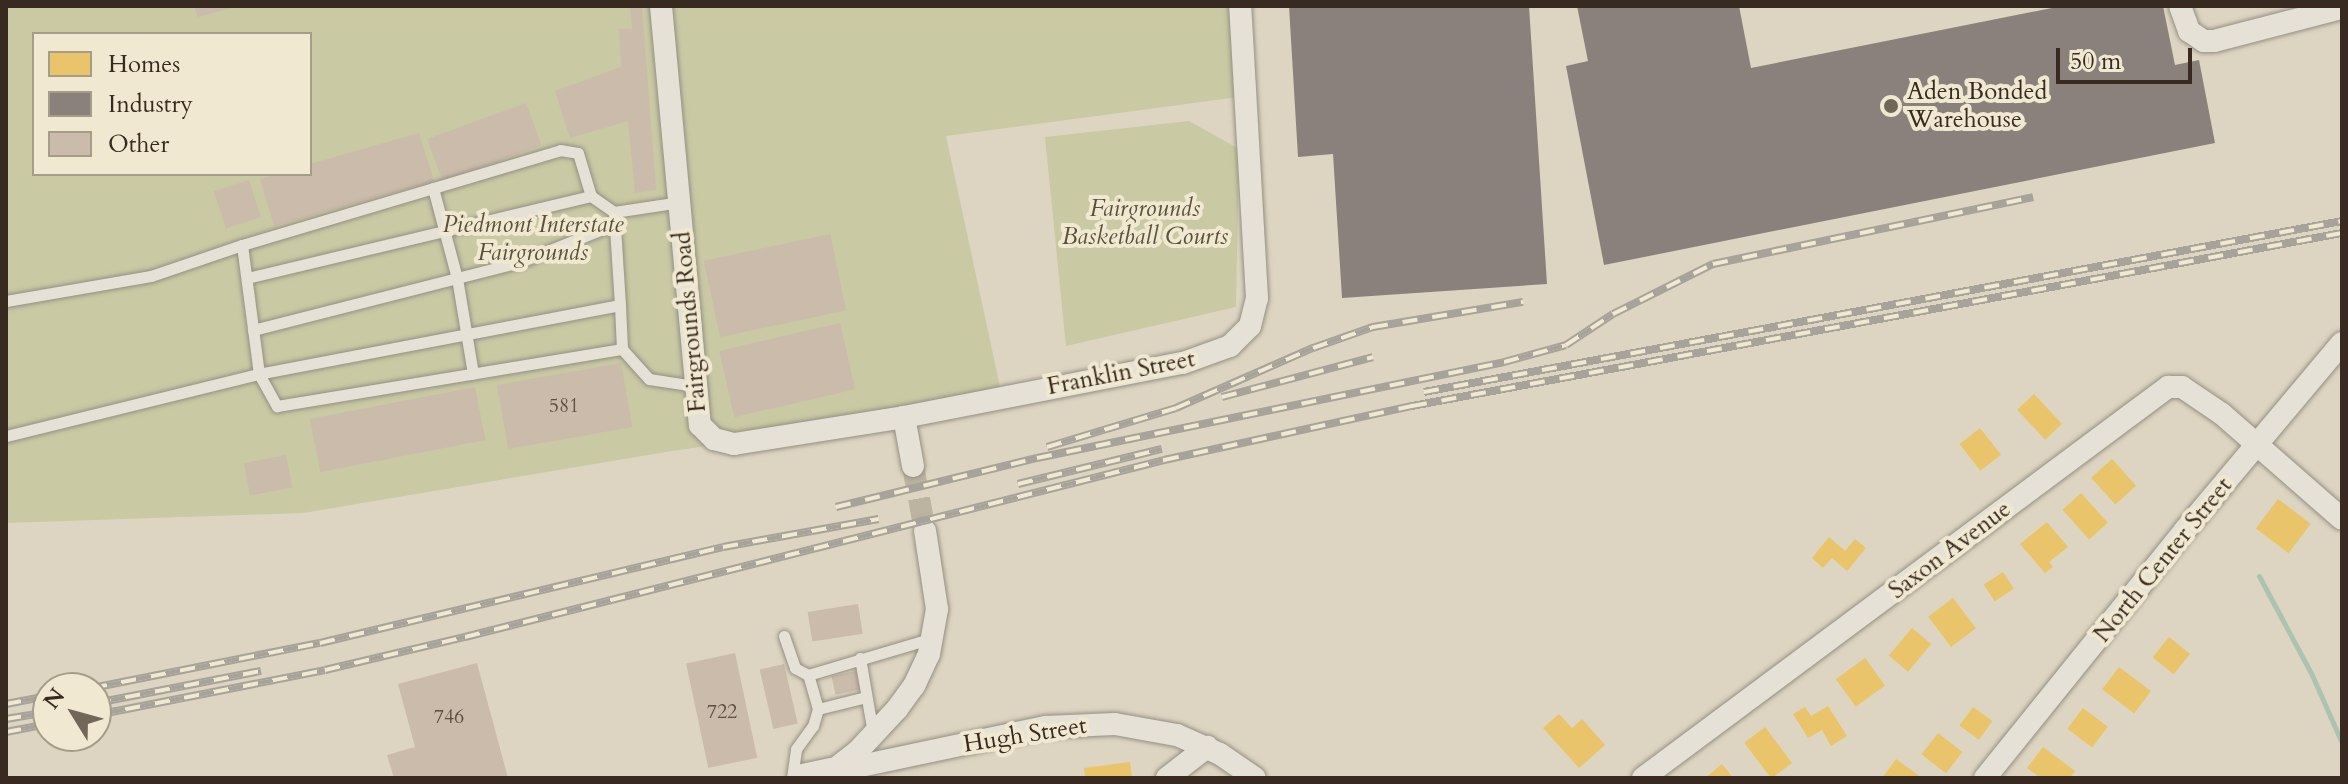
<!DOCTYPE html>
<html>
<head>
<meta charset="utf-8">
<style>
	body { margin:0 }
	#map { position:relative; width:2348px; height:784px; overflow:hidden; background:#ddd5c1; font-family:Cardo,serif }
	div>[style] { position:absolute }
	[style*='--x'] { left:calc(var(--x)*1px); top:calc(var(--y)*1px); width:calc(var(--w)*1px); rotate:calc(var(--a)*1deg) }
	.green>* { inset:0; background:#c9c9a4 }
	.homes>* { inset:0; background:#e9c46a; transform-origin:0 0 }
	.industry>* { inset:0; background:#8a817c }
	.stream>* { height:5px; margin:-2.5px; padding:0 2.5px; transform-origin:2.5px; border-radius:2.5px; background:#adc3b1 }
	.building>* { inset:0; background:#cbbbaa; transform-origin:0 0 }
	.minor-tunnel>* { height:22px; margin-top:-11px; transform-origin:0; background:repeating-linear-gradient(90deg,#bcb3a1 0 22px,transparent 0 33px) }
	.roads { filter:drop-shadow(0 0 2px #958f83) drop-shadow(0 0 2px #958f83) }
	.service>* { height:11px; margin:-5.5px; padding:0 5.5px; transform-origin:5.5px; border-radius:5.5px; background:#e5e1d6 }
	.minor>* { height:22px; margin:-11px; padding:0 11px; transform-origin:11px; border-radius:11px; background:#e5e1d6 }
	.tertiary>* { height:28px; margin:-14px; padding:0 14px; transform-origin:14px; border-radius:14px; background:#e5e1d6 }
	.rail>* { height:8px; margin-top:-4px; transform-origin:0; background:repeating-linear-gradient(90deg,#f0e8d0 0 15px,#a7a29a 0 30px); box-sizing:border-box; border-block:2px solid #a7a29a }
	.dots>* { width:22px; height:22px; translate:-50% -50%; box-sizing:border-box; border:4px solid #f0e8d0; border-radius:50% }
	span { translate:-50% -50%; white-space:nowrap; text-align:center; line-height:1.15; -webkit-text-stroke:8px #f0e8d0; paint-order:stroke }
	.number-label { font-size:20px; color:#5d4e42 }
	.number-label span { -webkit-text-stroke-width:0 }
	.poi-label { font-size:24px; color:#382a20 }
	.left { translate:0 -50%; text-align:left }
	.park-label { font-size:24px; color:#58503b; font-style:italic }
	.street-label { font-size:24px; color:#382a20 }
	.frame { position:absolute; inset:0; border:8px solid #382a20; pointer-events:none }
	.legend { position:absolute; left:32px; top:32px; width:280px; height:144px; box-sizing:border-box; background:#f0e8d0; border:2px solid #a69c8a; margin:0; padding:10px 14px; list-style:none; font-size:24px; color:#382a20 }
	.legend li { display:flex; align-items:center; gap:16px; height:40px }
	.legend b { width:40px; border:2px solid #a69c8a }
	.north { position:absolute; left:32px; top:672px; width:80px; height:80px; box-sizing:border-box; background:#f0e8d0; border:2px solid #a69c8a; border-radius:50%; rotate:307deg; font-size:22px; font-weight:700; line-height:32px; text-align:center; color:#382a20 }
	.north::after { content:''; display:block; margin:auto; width:28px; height:36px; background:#726658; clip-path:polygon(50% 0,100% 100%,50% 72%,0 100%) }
	.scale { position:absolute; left:2056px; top:48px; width:136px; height:36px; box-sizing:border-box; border:4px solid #382a20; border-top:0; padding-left:10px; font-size:24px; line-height:28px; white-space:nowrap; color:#382a20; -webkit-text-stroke:6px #f0e8d0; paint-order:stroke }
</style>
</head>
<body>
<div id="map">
	<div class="green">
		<div style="clip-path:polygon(evenodd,6px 6px,1240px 6px,1246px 96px,946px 136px,1002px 396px,904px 417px,672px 451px,303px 513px,6px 523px,6px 6px,34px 34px,310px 34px,310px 174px,34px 174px,34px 34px)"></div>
		<div style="clip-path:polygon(1189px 121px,1239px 149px,1236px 307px,1066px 346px,1045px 137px)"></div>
	</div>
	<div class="homes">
		<div style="left:2034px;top:394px;width:41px;height:23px;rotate:47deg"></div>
		<div style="left:1980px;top:428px;width:34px;height:26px;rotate:52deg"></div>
		<div style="left:2112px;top:459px;width:36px;height:28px;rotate:48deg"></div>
		<div style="left:2081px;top:493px;width:40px;height:25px;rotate:48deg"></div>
		<div style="left:2278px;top:499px;width:41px;height:37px;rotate:37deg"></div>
		<div style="clip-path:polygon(2047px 522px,2068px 547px,2049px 562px,2053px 567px,2045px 573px,2020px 544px)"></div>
		<div style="clip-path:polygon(1829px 537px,1845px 551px,1855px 539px,1866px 548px,1847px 571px,1832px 558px,1823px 568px,1812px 558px)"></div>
		<div style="left:2003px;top:572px;width:20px;height:23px;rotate:57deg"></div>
		<div style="left:1953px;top:598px;width:38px;height:31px;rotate:53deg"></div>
		<div style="left:1912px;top:628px;width:25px;height:36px;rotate:40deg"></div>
		<div style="left:2169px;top:637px;width:27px;height:26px;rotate:39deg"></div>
		<div style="left:1865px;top:658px;width:34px;height:36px;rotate:54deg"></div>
		<div style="left:2119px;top:667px;width:40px;height:28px;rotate:37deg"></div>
		<div style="clip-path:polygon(1828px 706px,1847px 736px,1831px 746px,1822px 730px,1808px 738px,1793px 714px,1805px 707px,1811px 716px)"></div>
		<div style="left:1973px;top:707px;width:24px;height:23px;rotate:36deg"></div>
		<div style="left:2083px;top:708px;width:31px;height:26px;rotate:37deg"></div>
		<div style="clip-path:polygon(1559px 714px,1572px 728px,1582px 719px,1605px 745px,1579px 768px,1543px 728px)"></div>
		<div style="left:1765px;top:727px;width:45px;height:26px;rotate:53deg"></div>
		<div style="left:1938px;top:733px;width:31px;height:27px;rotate:38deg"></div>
		<div style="clip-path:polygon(2043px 747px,2075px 771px,2070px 778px,2040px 778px,2027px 768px)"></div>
		<div style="clip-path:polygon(1896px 759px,1922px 778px,1882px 778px)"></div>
		<div style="clip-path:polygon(1130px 762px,1132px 777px,1085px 778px,1084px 768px)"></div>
		<div style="clip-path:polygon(1722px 764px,1733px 778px,1705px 778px)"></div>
	</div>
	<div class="industry">
		<div style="clip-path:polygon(1289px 6px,1529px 6px,1547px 284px,1342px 298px,1333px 154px,1298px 157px)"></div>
		<div style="clip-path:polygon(1577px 6px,1739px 6px,1751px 68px,2062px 6px,2163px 6px,2175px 65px,2199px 60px,2215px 143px,1604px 265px,1566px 66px,1588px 61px)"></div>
	</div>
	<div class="stream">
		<div style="--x:2259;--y:576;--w:112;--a:61.8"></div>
		<div style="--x:2312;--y:675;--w:74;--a:66.2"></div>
	</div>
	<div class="building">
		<div style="clip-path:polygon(194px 6px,235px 6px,235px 7px,198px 17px)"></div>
		<div style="clip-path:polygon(630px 6px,642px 6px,656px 190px,635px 193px,628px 121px,570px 138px,555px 91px,621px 67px,619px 29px,632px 29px)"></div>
		<div style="left:526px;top:103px;width:45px;height:105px;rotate:70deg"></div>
		<div style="clip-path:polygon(419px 133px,434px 181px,274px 226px,260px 179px,277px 174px,310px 174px,310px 164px)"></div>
		<div style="left:249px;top:180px;width:39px;height:37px;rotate:72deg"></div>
		<div style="left:830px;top:234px;width:78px;height:129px;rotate:78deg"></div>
		<div style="left:840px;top:323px;width:68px;height:124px;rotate:77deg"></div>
		<div style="left:621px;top:363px;width:65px;height:126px;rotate:80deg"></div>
		<div style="left:475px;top:387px;width:54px;height:168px;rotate:79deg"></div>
		<div style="left:286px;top:455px;width:33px;height:43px;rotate:79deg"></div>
		<div style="left:858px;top:604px;width:30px;height:51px;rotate:81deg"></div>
		<div style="left:735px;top:653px;width:107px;height:50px;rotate:78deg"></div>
		<div style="clip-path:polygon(477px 663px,508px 778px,394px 778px,387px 755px,415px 747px,398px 684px)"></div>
		<div style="left:784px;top:664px;width:61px;height:25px;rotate:77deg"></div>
		<div style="left:856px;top:671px;width:19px;height:25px;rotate:78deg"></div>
	</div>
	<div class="minor-tunnel">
		<div style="--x:913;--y:466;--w:66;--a:79.5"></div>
	</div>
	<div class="roads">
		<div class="service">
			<div style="--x:433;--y:188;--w:93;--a:75.1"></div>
			<div style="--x:457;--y:278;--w:97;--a:80.5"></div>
			<div style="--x:614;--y:212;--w:93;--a:86.3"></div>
			<div style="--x:620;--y:305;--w:368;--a:169.2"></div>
			<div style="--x:259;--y:374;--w:37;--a:61"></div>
			<div style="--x:277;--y:406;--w:350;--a:-9.4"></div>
			<div style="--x:622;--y:349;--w:44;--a:-92.6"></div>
			<div style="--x:247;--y:278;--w:354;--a:-13.4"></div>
			<div style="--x:6;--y:301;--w:147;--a:-9.8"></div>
			<div style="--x:151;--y:276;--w:96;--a:-18.8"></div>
			<div style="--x:242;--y:245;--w:332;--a:-16.6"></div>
			<div style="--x:560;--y:150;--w:18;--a:9"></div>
			<div style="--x:578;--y:153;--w:45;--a:73.2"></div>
			<div style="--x:591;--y:196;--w:28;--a:35"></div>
			<div style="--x:614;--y:212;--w:67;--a:-8.6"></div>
			<div style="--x:253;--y:330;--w:276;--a:-14.3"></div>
			<div style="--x:520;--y:262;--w:102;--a:-21.8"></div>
			<div style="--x:622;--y:349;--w:40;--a:48"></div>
			<div style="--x:649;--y:379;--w:47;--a:8.7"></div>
			<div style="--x:6;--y:436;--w:260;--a:-13.8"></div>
			<div style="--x:259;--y:374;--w:130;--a:-97.5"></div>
			<div style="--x:784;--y:636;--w:34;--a:71"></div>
			<div style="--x:795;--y:668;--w:15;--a:28"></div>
			<div style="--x:860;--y:658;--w:76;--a:80.2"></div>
			<div style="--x:818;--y:709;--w:49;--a:-14"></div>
			<div style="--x:792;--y:778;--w:29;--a:-82"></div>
			<div style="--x:796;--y:749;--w:29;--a:-54"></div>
			<div style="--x:813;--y:726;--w:18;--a:-74"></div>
			<div style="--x:818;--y:709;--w:35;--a:-106"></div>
			<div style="--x:808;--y:675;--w:130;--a:-16.5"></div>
		</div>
		<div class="minor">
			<div style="--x:661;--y:6;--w:421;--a:84.7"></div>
			<div style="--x:700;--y:425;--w:20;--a:45"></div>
			<div style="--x:714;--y:439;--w:21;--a:14"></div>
			<div style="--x:734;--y:444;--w:172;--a:-9"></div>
			<div style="--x:2180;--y:6;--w:27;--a:70"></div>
			<div style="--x:2189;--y:31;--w:18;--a:34"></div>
			<div style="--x:2204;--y:41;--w:10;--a:0"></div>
			<div style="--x:2214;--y:41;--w:132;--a:-14.5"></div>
			<div style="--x:913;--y:466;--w:50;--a:-100.4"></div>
			<div style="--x:904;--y:417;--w:284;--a:-11"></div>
			<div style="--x:1183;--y:363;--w:50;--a:-19.9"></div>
			<div style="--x:1230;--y:346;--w:28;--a:-45"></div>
			<div style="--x:1250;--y:326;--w:29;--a:-76"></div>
			<div style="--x:1257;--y:298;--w:292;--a:-93.3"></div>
			<div style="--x:835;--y:769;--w:28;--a:-38"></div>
			<div style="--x:857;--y:752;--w:59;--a:-47.1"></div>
			<div style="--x:897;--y:709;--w:29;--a:-54"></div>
			<div style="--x:914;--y:686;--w:35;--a:-65"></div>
			<div style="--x:929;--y:654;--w:46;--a:-79.9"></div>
			<div style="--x:937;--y:609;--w:79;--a:-98.7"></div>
			<div style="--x:832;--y:772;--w:219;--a:-11.9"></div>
			<div style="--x:1046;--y:727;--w:69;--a:-2.5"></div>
			<div style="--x:1115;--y:724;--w:63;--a:10.1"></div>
			<div style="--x:1177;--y:735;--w:47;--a:23.8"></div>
			<div style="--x:1220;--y:754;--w:42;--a:34.4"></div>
			<div style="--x:1167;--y:778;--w:51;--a:-37.8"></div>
			<div style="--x:1643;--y:778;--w:655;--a:-36.68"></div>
			<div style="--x:2168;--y:387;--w:14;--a:0"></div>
			<div style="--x:2182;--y:387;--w:48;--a:34"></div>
			<div style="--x:2222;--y:414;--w:159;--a:41.2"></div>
			<div style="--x:1985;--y:778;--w:319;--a:-51.1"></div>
			<div style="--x:2185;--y:530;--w:244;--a:-50"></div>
		</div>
		<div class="tertiary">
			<div style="--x:803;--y:778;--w:30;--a:-12"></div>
		</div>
	</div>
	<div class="rail">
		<div style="--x:1424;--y:392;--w:934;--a:-10.55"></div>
		<div style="--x:1222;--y:397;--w:156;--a:-14.8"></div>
		<div style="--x:1047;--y:447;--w:135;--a:-16.8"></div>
		<div style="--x:1176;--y:408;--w:150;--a:-23.7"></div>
		<div style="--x:1313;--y:348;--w:64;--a:-19.3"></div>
		<div style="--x:1373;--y:327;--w:152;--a:-9.5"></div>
		<div style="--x:1018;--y:484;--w:148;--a:-13.7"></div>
		<div style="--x:836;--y:507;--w:207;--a:-13.7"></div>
		<div style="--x:1037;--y:458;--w:477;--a:-11.6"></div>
		<div style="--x:1504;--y:362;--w:64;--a:-15.3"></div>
		<div style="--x:1566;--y:345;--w:56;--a:-33.4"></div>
		<div style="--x:1613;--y:314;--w:112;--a:-26.6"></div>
		<div style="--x:1713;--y:264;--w:327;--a:-11.8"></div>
		<div style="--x:92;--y:688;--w:232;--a:-11.2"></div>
		<div style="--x:320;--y:643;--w:414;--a:-13.4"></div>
		<div style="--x:723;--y:547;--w:158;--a:-10.2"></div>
		<div style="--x:96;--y:703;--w:168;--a:-11"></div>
		<div style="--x:6;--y:704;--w:43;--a:-10.8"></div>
		<div style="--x:96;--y:715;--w:233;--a:-11.1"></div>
		<div style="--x:325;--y:670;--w:144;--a:-13.3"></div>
		<div style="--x:465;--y:637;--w:721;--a:-14.21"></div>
		<div style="--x:1164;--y:460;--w:254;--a:-12.3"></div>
		<div style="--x:1412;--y:406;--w:946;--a:-10.54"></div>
		<div style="--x:6;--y:719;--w:43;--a:-9.5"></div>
		<div style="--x:6;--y:732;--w:43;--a:-10.8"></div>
	</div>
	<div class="dots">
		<div style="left:1891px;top:106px;background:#726658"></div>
	</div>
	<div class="number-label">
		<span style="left:564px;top:405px">581</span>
		<span style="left:722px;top:711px">722</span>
		<span style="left:449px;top:716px">746</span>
	</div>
	<div class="poi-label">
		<span class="left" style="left:1907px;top:106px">Aden Bonded<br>Warehouse</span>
	</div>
	<div class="park-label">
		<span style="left:1145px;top:223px">Fairgrounds<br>Basketball Courts</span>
		<span style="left:533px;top:239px">Piedmont Interstate<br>Fairgrounds</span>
	</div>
	<div class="street-label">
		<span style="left:690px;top:322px;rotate:-95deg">Fairgrounds Road</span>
		<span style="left:1121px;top:373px;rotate:-11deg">Franklin Street</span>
		<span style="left:1950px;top:550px;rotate:-37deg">Saxon Avenue</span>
		<span style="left:2163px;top:560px;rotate:-51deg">North Center Street</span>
		<span style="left:1025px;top:735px;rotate:-9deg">Hugh Street</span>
	</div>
	<div class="frame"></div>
	<ul class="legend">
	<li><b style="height:22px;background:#e9c46a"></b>Homes</li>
	<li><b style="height:22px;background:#8a817c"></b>Industry</li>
	<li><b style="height:22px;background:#cbbbaa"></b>Other</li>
	</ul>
	<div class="north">N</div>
	<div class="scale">50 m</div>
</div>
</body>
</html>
